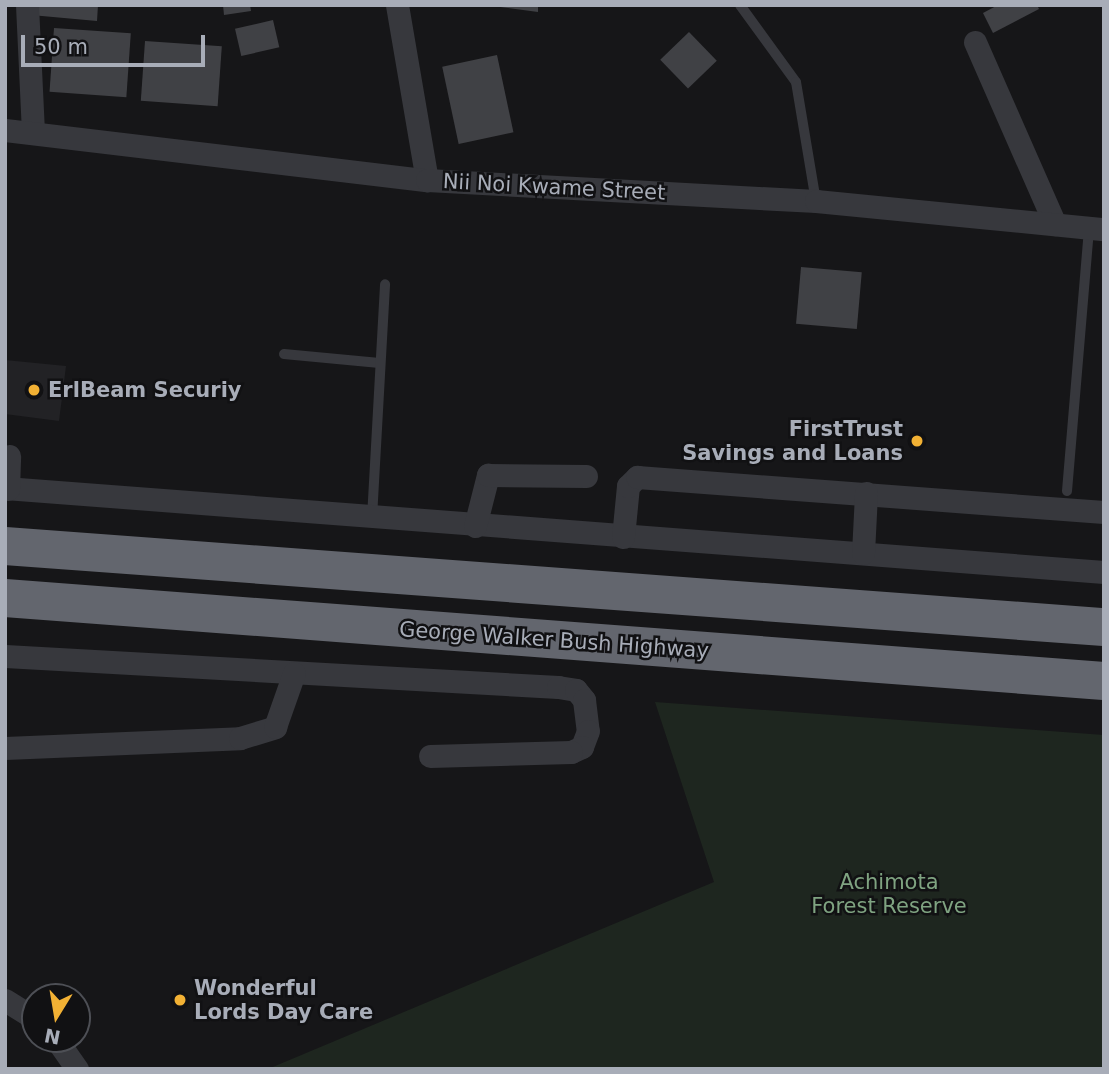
<!DOCTYPE html>
<html>
<head>
<meta charset="utf-8">
<style>
	body { margin:0 }
	#map { position:relative; width:1109px; height:1074px; overflow:hidden; background:#161618; font-family:"DejaVu Sans",sans-serif }
	div>[style] { position:absolute }
	[style*='--x'] { left:calc(var(--x)*1px); top:calc(var(--y)*1px); width:calc(var(--w)*1px); rotate:calc(var(--a)*1deg) }
	.built>* { inset:0; background:#222225 }
	.green>* { inset:0; background:#1e261f }
	.building>* { inset:0; background:#404145; transform-origin:0 0 }
	.lane>* { height:10px; margin:-5px; padding:0 5px; transform-origin:5px; border-radius:5px; background:#37383d }
	.street>* { height:23px; margin:-11.5px; padding:0 11.5px; transform-origin:11.5px; border-radius:11.5px; background:#37383d }
	.highway>* { height:38px; margin:-19px; padding:0 19px; transform-origin:19px; border-radius:19px; background:#63666e }
	.dots>* { width:19px; height:19px; translate:-50% -50%; box-sizing:border-box; border:4px solid #111113; border-radius:50% }
	span { translate:-50% -50%; white-space:nowrap; text-align:center; line-height:1.15; -webkit-text-stroke:5px #111113; paint-order:stroke }
	.street-label { font-size:21px; color:#a8adb8 }
	.poi-label { font-size:21px; color:#a8adb8; font-weight:700 }
	.left { translate:0 -50%; text-align:left }
	.right { translate:-100% -50%; text-align:right }
	.park-label { font-size:21px; color:#7fa381 }
	.frame { position:absolute; inset:0; border:7px solid #a8adb8; pointer-events:none }
	.north { position:absolute; left:21px; top:983px; width:70px; height:70px; box-sizing:border-box; background:#111113; border:2px solid #4d4f55; border-radius:50%; rotate:191deg; font-size:19px; font-weight:700; line-height:28px; text-align:center; color:#a8adb8 }
	.north::after { content:''; display:block; margin:auto; width:24px; height:32px; background:#f2b134; clip-path:polygon(50% 0,100% 100%,50% 72%,0 100%) }
	.scale { position:absolute; left:21px; top:35px; width:184px; height:32px; box-sizing:border-box; border:4px solid #a8adb8; border-top:0; padding-left:9px; font-size:21px; line-height:24px; white-space:nowrap; color:#a8adb8; -webkit-text-stroke:5px #111113; paint-order:stroke }
</style>
</head>
<body>
<div id="map">
	<div class="built">
		<div style="clip-path:polygon(5px 360px,66px 366px,59px 421px,5px 414px)"></div>
	</div>
	<div class="green">
		<div style="clip-path:polygon(655px 702px,1104px 735px,1104px 1069px,268px 1069px,714px 882px)"></div>
	</div>
	<div class="building">
		<div style="clip-path:polygon(31px 5px,98px 5px,97px 21px,31px 15px)"></div>
		<div style="clip-path:polygon(223px 5px,250px 5px,251px 11px,224px 15px)"></div>
		<div style="clip-path:polygon(485px 5px,538px 5px,538px 12px)"></div>
		<div style="clip-path:polygon(998px 5px,1037px 5px,1039px 9px,993px 33px,983px 13px)"></div>
		<div style="left:273px;top:20px;width:28px;height:39px;rotate:77deg"></div>
		<div style="left:54px;top:28px;width:77px;height:64px;rotate:4deg"></div>
		<div style="left:689px;top:32px;width:40px;height:40px;rotate:46deg"></div>
		<div style="left:145px;top:41px;width:77px;height:60px;rotate:4deg"></div>
		<div style="left:497px;top:55px;width:79px;height:56px;rotate:78deg"></div>
		<div style="left:801px;top:267px;width:61px;height:57px;rotate:5deg"></div>
	</div>
	<div class="lane">
		<div style="--x:740;--y:5;--w:95;--a:54"></div>
		<div style="--x:796;--y:82;--w:121;--a:80.5"></div>
		<div style="--x:284;--y:354;--w:96;--a:5.4"></div>
		<div style="--x:1067;--y:491;--w:263;--a:-85.2"></div>
		<div style="--x:372;--y:518;--w:234;--a:-86.8"></div>
	</div>
	<div class="street">
		<div style="--x:27;--y:5;--w:128;--a:87.3"></div>
		<div style="--x:397;--y:5;--w:178;--a:80.3"></div>
		<div style="--x:975;--y:42;--w:199;--a:66.3"></div>
		<div style="--x:5;--y:130;--w:425;--a:6.8"></div>
		<div style="--x:427;--y:180;--w:390;--a:3.1"></div>
		<div style="--x:816;--y:201;--w:289;--a:5.6"></div>
		<div style="--x:5;--y:488;--w:1102;--a:4.37"></div>
		<div style="--x:8;--y:489;--w:33;--a:-88"></div>
		<div style="--x:475;--y:526;--w:53;--a:-75.7"></div>
		<div style="--x:488;--y:475;--w:98;--a:0.6"></div>
		<div style="--x:623;--y:537;--w:51;--a:-84.4"></div>
		<div style="--x:628;--y:486;--w:13;--a:-45"></div>
		<div style="--x:637;--y:477;--w:468;--a:4.3"></div>
		<div style="--x:863;--y:553;--w:60;--a:-87.1"></div>
		<div style="--x:5;--y:656;--w:554;--a:3.21"></div>
		<div style="--x:558;--y:687;--w:18;--a:9"></div>
		<div style="--x:576;--y:690;--w:13;--a:51"></div>
		<div style="--x:584;--y:700;--w:31;--a:83"></div>
		<div style="--x:588;--y:731;--w:17;--a:111"></div>
		<div style="--x:582;--y:747;--w:12;--a:156"></div>
		<div style="--x:571;--y:752;--w:141;--a:178.4"></div>
		<div style="--x:5;--y:748;--w:235;--a:-2.4"></div>
		<div style="--x:240;--y:738;--w:37;--a:-17"></div>
		<div style="--x:275;--y:727;--w:57;--a:-70.6"></div>
		<div style="--x:5;--y:1000;--w:36;--a:32"></div>
		<div style="--x:56;--y:1039;--w:37;--a:55"></div>
	</div>
	<div class="highway">
		<div style="--x:5;--y:546;--w:1102;--a:4.22"></div>
		<div style="--x:5;--y:598;--w:1102;--a:4.32"></div>
	</div>
	<div class="dots">
		<div style="left:34px;top:390px;background:#f2b134"></div>
		<div style="left:917px;top:441px;background:#f2b134"></div>
		<div style="left:180px;top:1000px;background:#f2b134"></div>
	</div>
	<div class="street-label">
		<span style="left:554px;top:187px;rotate:3deg">Nii Noi Kwame Street</span>
		<span style="left:554px;top:640px;rotate:4deg">George Walker Bush Highway</span>
	</div>
	<div class="poi-label">
		<span class="left" style="left:48px;top:390px">ErlBeam Securiy</span>
		<span class="right" style="left:903px;top:441px">FirstTrust<br>Savings and Loans</span>
		<span class="left" style="left:194px;top:1000px">Wonderful<br>Lords Day Care</span>
	</div>
	<div class="park-label">
		<span style="left:889px;top:894px">Achimota<br>Forest Reserve</span>
	</div>
	<div class="frame"></div>
	<div class="north">N</div>
	<div class="scale">50 m</div>
</div>
</body>
</html>
